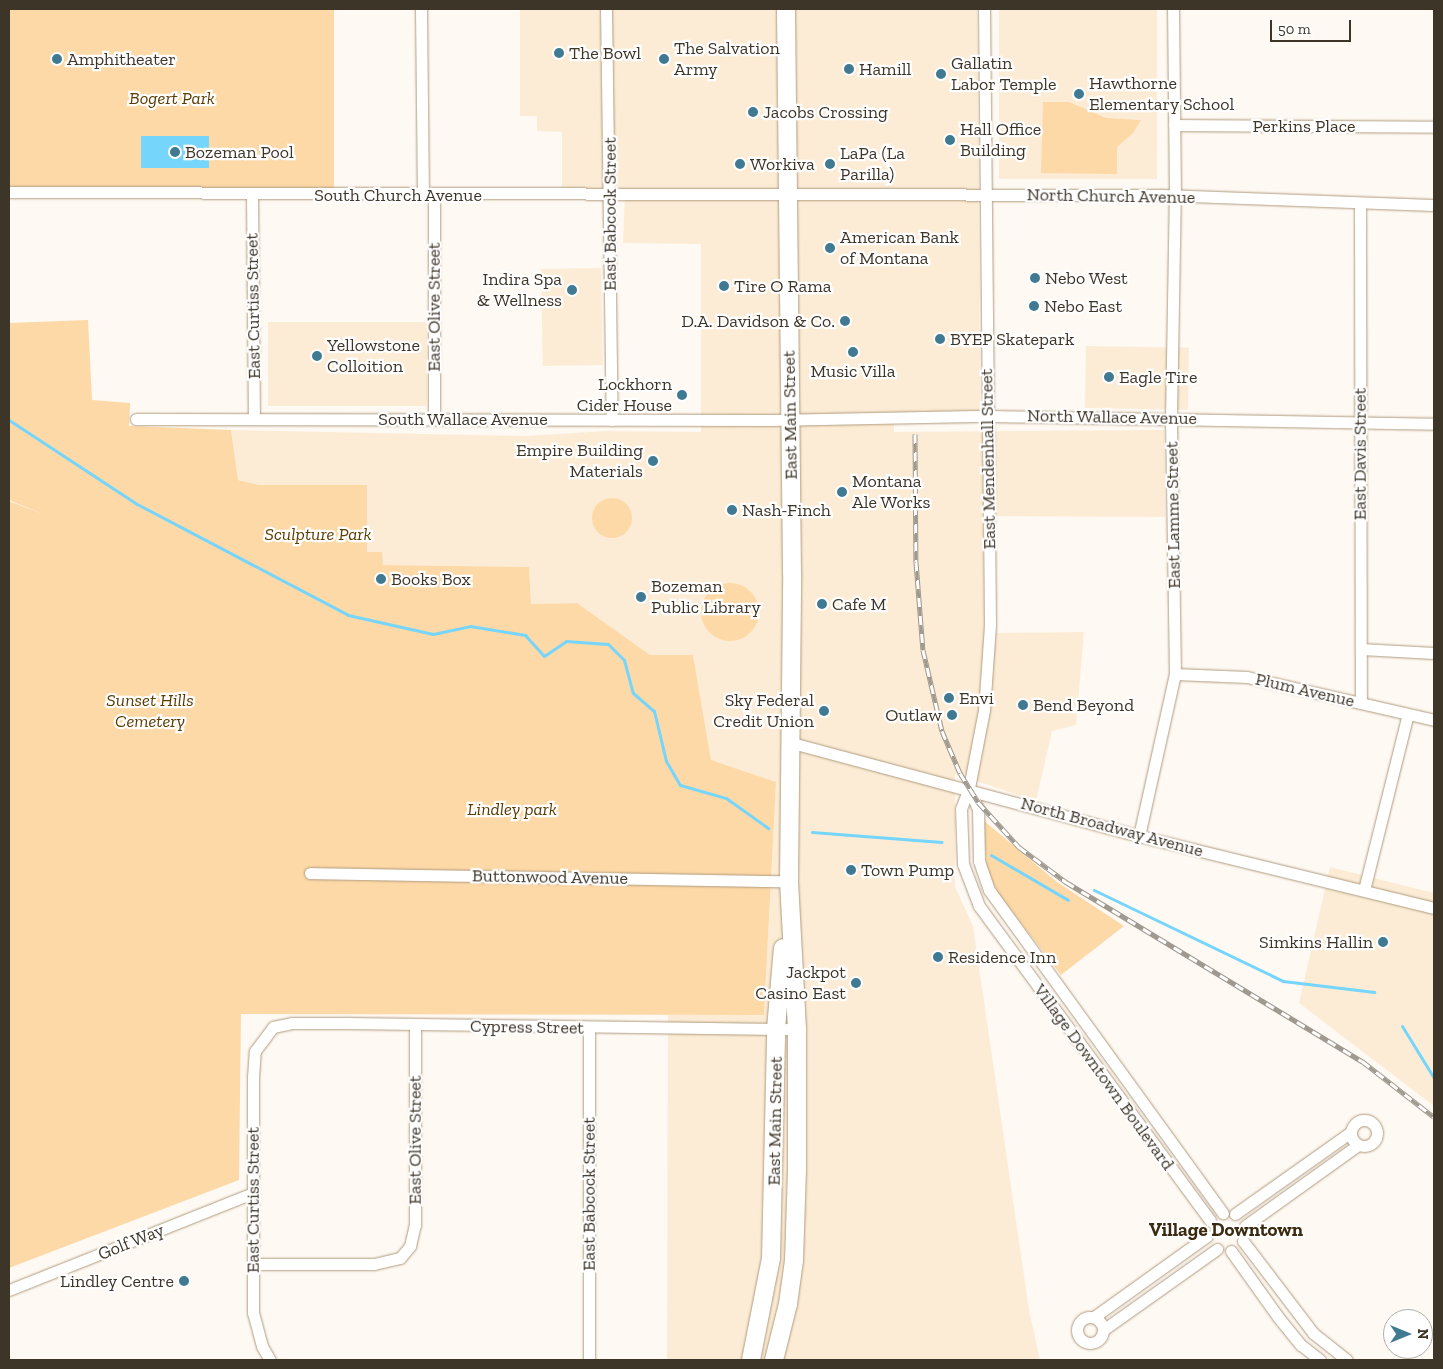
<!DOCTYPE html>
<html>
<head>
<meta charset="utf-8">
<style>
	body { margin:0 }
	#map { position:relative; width:1443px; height:1369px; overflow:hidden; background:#fef9f3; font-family:"Zilla Slab",serif }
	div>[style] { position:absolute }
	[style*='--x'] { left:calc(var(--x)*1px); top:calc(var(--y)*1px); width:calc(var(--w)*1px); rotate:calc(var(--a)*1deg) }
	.built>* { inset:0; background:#fcecd5; transform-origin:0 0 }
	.green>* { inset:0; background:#fdd9a7; transform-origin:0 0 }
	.round { border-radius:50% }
	.water>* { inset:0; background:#76d5fb; transform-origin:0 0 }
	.stream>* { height:3px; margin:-1.5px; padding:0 1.5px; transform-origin:1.5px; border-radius:1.5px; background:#76d5fb }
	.roads { filter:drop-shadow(0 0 1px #b09b7e) drop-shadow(0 0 1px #b09b7e) }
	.minor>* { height:11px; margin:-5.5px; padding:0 5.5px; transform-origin:5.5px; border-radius:5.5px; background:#fff }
	.minor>.ring { margin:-5.5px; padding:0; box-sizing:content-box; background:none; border:11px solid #fff; border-radius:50% }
	.highway>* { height:18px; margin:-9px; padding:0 9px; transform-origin:9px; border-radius:9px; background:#fff }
	.rail>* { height:5px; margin-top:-2.5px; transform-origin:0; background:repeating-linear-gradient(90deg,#fff 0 9px,#a09990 0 18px); box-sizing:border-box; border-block:1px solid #a09990 }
	.dots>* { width:14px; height:14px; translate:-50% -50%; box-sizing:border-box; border:2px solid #fff; border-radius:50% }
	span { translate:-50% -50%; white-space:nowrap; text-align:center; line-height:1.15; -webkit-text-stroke:4.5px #fff; paint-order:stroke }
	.poi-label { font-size:18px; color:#3e3529 }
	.left { translate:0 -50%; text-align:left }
	.right { translate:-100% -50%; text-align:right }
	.park-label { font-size:18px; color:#5b3b00; font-style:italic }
	.street-label { font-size:18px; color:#3e3529 }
	.neighbourhood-label { font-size:19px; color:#3b2a10; font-weight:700 }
	.frame { position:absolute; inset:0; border:10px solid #3e3529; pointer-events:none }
	.north { position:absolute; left:1383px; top:1309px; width:50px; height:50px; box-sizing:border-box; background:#fff; border:1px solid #b2aea9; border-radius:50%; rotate:90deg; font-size:14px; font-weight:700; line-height:20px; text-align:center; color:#3e3529 }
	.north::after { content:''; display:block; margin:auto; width:18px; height:22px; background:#3f7a92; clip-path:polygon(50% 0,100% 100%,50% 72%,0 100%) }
	.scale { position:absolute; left:1270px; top:20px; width:81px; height:22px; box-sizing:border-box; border:2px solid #3e3529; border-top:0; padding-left:6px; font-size:15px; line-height:18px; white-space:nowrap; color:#3e3529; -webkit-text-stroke:4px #fff; paint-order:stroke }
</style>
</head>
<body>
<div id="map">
	<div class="built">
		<div style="clip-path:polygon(520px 9px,977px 9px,980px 411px,894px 414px,894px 432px,1164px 430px,1165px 517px,983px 516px,984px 633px,1084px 632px,1076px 725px,1052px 731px,1036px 801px,955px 774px,955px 887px,973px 926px,1029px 1310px,1040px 1360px,667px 1360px,668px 1015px,764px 1015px,776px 782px,711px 760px,693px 655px,650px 655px,577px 603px,531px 604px,529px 567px,383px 565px,367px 552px,367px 486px,259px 485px,238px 480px,231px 430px,525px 436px,606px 431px,701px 432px,701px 244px,623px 243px,625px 194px,562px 194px,562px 132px,537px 131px,537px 116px,520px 116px)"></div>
		<div style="left:999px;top:9px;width:158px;height:170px"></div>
		<div style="left:601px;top:268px;width:97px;height:60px;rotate:89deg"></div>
		<div style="left:268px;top:322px;width:159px;height:84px"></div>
		<div style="left:1086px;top:346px;width:103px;height:62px;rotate:1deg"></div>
		<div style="clip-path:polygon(1330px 867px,1434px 893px,1434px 1106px,1299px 1003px)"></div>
	</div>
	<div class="green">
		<div style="left:9px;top:9px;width:325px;height:179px"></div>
		<div style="clip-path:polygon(1043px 102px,1069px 102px,1106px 118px,1141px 120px,1133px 133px,1117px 147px,1117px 174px,1041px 173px)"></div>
		<div style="clip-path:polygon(88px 320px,92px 400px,130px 403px,129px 426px,231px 430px,238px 480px,259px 485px,367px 485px,367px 552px,382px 552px,383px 565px,529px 567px,531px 604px,577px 603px,650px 655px,693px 655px,711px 760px,776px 782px,764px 1015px,241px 1014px,239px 1180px,9px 1268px,9px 501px,45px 515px,9px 500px,9px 323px)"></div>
		<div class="round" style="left:592px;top:498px;width:40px;height:40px"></div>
		<div class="round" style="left:701px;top:583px;width:58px;height:58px"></div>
		<div style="clip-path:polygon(983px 820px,1057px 882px,1124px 926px,1061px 975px,998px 893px,987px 869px)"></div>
	</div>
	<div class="water">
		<div style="left:141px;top:136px;width:68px;height:32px"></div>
	</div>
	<div class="stream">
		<div style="--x:9;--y:420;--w:153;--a:33.3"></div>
		<div style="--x:137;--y:504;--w:238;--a:27.7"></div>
		<div style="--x:348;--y:615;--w:87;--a:12.6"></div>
		<div style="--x:433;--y:634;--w:38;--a:-12"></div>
		<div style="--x:470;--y:626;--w:56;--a:9.3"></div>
		<div style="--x:525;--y:635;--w:28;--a:48"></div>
		<div style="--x:544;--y:656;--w:27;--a:-34"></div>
		<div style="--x:566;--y:641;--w:42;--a:4.1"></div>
		<div style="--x:608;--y:644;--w:23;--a:45"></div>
		<div style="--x:624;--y:660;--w:34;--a:75"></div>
		<div style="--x:633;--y:693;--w:28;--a:41"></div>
		<div style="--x:654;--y:711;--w:51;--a:76.5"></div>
		<div style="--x:666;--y:761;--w:28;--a:60"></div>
		<div style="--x:680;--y:785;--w:48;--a:15.8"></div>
		<div style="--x:726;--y:798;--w:52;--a:35.5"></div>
		<div style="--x:812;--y:832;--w:130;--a:4.4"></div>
		<div style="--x:991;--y:855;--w:89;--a:30.3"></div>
		<div style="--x:1094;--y:890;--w:210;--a:25.7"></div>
		<div style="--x:1283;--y:981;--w:92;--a:6.9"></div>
		<div style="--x:1402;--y:1026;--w:61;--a:58.4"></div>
	</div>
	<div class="roads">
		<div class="minor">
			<div style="--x:421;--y:9;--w:186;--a:89.4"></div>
			<div style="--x:606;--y:9;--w:411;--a:89.2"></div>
			<div style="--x:984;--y:9;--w:616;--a:89.44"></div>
			<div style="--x:990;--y:625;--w:85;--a:94"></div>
			<div style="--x:984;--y:710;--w:79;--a:100.9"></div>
			<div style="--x:969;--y:788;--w:22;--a:111"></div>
			<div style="--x:961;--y:809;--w:55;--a:87.9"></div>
			<div style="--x:963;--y:864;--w:45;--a:69.1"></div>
			<div style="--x:979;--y:906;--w:391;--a:53.7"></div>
			<div style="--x:1174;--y:125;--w:260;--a:0.4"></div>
			<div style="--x:9;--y:192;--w:1153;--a:0.15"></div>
			<div style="--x:1162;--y:195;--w:272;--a:2.1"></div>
			<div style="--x:252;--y:194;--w:225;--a:89.5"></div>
			<div style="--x:1360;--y:204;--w:499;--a:89.9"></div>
			<div style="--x:136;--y:419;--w:635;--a:0.09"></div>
			<div style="--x:771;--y:420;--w:217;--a:-1.1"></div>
			<div style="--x:988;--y:416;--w:446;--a:1"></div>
			<div style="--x:434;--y:419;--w:223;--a:-90"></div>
			<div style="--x:1361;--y:649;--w:73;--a:3.1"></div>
			<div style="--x:1175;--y:674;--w:72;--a:2.4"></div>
			<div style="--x:1247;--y:677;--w:192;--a:12.9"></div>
			<div style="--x:792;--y:743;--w:359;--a:15"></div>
			<div style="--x:1139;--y:836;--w:304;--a:13.7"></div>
			<div style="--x:969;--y:788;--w:23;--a:67"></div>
			<div style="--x:978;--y:809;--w:52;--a:88.9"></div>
			<div style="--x:979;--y:861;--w:31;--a:71"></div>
			<div style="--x:989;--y:890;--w:399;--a:54.1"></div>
			<div style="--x:1139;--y:836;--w:166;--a:-77.5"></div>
			<div style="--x:1175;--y:674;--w:257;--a:-90.9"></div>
			<div style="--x:1171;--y:417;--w:221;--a:-89"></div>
			<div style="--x:1175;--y:196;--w:187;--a:-90.6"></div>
			<div style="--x:310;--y:873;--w:479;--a:1"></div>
			<div style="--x:1364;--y:890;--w:181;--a:-76"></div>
			<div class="ring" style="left:1351px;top:1120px;width:15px;height:15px"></div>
			<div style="--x:1235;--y:1214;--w:142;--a:-35.3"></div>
			<div style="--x:1245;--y:1226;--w:139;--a:-35.6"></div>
			<div style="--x:1243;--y:1241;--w:116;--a:52.7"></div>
			<div style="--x:1313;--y:1333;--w:43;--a:38.5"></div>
			<div style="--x:1231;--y:1251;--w:81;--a:54.5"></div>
			<div style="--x:1278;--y:1317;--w:36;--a:51"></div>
			<div style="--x:1301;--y:1345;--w:24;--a:38"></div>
			<div style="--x:253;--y:1264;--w:121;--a:0"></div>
			<div style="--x:374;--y:1264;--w:27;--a:-13"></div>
			<div style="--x:400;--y:1258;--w:16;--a:-50"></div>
			<div style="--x:410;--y:1246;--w:22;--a:-77"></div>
			<div style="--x:415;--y:1225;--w:200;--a:-90"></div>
			<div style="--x:9;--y:1290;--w:263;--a:-21.7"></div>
			<div style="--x:1094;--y:1317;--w:139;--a:-35.6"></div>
			<div class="ring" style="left:1077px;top:1317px;width:15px;height:15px"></div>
			<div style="--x:1103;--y:1330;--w:140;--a:-35.4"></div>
			<div style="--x:270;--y:1360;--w:16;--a:-120"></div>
			<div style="--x:262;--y:1346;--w:34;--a:-105"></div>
			<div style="--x:253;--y:1313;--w:236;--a:-90"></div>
			<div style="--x:253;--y:1077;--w:26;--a:-86"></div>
			<div style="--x:255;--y:1051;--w:30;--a:-53"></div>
			<div style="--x:273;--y:1027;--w:19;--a:-12"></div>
			<div style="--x:292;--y:1023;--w:54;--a:0"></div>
			<div style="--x:346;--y:1023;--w:451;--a:0.8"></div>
			<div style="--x:589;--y:1360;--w:332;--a:-90"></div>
		</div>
		<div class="highway">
			<div style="--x:751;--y:1360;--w:104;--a:-78.9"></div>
			<div style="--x:771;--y:1258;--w:229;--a:-88.7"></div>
			<div style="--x:776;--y:1029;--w:81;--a:-85.1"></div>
			<div style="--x:774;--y:1360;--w:58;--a:-76"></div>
			<div style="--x:788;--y:1304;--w:44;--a:-82.2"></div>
			<div style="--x:794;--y:1260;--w:89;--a:-88.1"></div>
			<div style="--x:797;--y:1171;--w:142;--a:-90"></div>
			<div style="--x:797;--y:1029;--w:148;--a:-93.1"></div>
			<div style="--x:789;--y:881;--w:308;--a:-89.4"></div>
			<div style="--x:792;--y:573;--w:564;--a:-90.61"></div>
		</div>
	</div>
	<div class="rail">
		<div style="--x:915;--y:434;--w:128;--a:89.6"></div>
		<div style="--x:916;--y:562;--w:88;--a:85.5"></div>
		<div style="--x:923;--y:650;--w:83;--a:76.8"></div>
		<div style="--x:942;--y:731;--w:46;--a:66.8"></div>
		<div style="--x:960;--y:773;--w:34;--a:58"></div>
		<div style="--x:978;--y:802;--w:61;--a:47.7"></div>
		<div style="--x:1019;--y:847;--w:59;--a:36.7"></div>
		<div style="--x:1066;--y:882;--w:346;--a:31.2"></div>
		<div style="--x:1362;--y:1061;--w:91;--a:37.9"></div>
	</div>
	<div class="dots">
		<div style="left:559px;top:53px;background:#3f7a92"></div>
		<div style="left:57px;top:59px;background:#3f7a92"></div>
		<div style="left:664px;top:59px;background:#3f7a92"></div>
		<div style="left:849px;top:69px;background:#3f7a92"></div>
		<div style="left:941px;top:74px;background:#3f7a92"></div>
		<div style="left:1079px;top:94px;background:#3f7a92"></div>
		<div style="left:753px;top:112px;background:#3f7a92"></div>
		<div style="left:950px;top:140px;background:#3f7a92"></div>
		<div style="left:175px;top:152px;background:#3f7a92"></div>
		<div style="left:740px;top:164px;background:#3f7a92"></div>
		<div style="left:830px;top:164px;background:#3f7a92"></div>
		<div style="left:830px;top:248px;background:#3f7a92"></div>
		<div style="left:1035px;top:278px;background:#3f7a92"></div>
		<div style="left:724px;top:286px;background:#3f7a92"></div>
		<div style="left:572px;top:290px;background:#3f7a92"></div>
		<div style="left:1034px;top:306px;background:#3f7a92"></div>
		<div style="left:845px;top:321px;background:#3f7a92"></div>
		<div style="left:940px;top:339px;background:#3f7a92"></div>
		<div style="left:853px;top:352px;background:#3f7a92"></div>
		<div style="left:317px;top:356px;background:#3f7a92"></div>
		<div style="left:1109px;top:377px;background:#3f7a92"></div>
		<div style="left:682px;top:395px;background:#3f7a92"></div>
		<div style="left:653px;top:461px;background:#3f7a92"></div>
		<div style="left:842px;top:492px;background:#3f7a92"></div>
		<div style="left:732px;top:510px;background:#3f7a92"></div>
		<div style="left:381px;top:579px;background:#3f7a92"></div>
		<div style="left:641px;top:597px;background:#3f7a92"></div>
		<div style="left:822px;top:604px;background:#3f7a92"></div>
		<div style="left:949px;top:698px;background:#3f7a92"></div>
		<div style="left:1023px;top:705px;background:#3f7a92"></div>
		<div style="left:824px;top:711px;background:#3f7a92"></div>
		<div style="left:952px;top:715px;background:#3f7a92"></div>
		<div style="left:851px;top:870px;background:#3f7a92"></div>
		<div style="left:1383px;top:942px;background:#3f7a92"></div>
		<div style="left:938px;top:957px;background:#3f7a92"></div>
		<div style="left:856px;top:983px;background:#3f7a92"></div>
		<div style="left:184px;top:1281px;background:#3f7a92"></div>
	</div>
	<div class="poi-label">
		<span class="left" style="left:674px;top:59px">The Salvation<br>Army</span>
		<span class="left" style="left:569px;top:53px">The Bowl</span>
		<span class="left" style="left:67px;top:59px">Amphitheater</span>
		<span class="left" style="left:951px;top:74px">Gallatin<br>Labor Temple</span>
		<span class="left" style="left:859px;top:69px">Hamill</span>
		<span class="left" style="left:1089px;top:94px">Hawthorne<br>Elementary School</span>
		<span class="left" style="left:763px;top:112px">Jacobs Crossing</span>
		<span class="left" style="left:960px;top:140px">Hall Office<br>Building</span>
		<span class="left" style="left:185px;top:152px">Bozeman Pool</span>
		<span class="left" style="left:840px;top:164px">LaPa (La<br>Parilla)</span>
		<span class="left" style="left:750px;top:164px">Workiva</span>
		<span class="left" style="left:840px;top:248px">American Bank<br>of Montana</span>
		<span class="left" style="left:1045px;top:278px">Nebo West</span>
		<span class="right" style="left:562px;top:290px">Indira Spa<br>&amp; Wellness</span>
		<span class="left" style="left:734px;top:286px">Tire O Rama</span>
		<span class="left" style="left:1044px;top:306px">Nebo East</span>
		<span class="right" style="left:835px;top:321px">D.A. Davidson &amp; Co.</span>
		<span class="left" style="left:950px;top:339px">BYEP Skatepark</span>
		<span class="left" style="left:327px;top:356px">Yellowstone<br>Colloition</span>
		<span style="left:853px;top:371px">Music Villa</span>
		<span class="left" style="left:1119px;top:377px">Eagle Tire</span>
		<span class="right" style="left:672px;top:395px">Lockhorn<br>Cider House</span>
		<span class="right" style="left:643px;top:461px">Empire Building<br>Materials</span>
		<span class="left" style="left:852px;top:492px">Montana<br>Ale Works</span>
		<span class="left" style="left:742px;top:510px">Nash-Finch</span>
		<span class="left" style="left:391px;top:579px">Books Box</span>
		<span class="left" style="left:651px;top:597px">Bozeman<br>Public Library</span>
		<span class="left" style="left:832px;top:604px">Cafe M</span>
		<span class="left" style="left:959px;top:698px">Envi</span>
		<span class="right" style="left:814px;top:711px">Sky Federal<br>Credit Union</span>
		<span class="left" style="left:1033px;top:705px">Bend Beyond</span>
		<span class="right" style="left:942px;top:715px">Outlaw</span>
		<span class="left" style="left:861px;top:870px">Town Pump</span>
		<span class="right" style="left:1373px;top:942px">Simkins Hallin</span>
		<span class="left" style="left:948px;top:957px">Residence Inn</span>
		<span class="right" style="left:846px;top:983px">Jackpot<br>Casino East</span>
		<span class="right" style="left:174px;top:1281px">Lindley Centre</span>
	</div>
	<div class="park-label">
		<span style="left:172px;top:98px">Bogert Park</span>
		<span style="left:318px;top:534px">Sculpture Park</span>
		<span style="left:150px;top:711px">Sunset Hills<br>Cemetery</span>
		<span style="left:512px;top:809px">Lindley park</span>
	</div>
	<div class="street-label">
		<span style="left:1304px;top:126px">Perkins Place</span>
		<span style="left:398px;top:195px">South Church Avenue</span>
		<span style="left:1111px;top:196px;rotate:1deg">North Church Avenue</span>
		<span style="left:610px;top:214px;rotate:-90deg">East Babcock Street</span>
		<span style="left:253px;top:306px;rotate:-91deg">East Curtiss Street</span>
		<span style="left:434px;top:307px;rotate:-90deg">East Olive Street</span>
		<span style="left:790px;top:415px;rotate:-91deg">East Main Street</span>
		<span style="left:1112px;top:417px;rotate:1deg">North Wallace Avenue</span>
		<span style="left:463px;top:419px">South Wallace Avenue</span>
		<span style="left:1360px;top:454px;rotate:-90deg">East Davis Street</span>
		<span style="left:988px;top:459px;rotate:-91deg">East Mendenhall Street</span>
		<span style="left:1173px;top:515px;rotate:-91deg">East Lamme Street</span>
		<span style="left:1305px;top:690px;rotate:13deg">Plum Avenue</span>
		<span style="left:1112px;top:827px;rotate:15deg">North Broadway Avenue</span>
		<span style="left:550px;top:877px;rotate:1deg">Buttonwood Avenue</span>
		<span style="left:527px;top:1027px;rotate:1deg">Cypress Street</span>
		<span style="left:1104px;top:1077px;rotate:54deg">Village Downtown Boulevard</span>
		<span style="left:775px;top:1121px;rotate:-89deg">East Main Street</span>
		<span style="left:415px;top:1140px;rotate:-90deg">East Olive Street</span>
		<span style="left:589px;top:1194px;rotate:-90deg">East Babcock Street</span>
		<span style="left:253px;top:1200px;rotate:-90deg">East Curtiss Street</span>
		<span style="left:131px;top:1242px;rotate:-22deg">Golf Way</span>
	</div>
	<div class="neighbourhood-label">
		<span style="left:1226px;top:1230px">Village Downtown</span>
	</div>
	<div class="frame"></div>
	<div class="north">N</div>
	<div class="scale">50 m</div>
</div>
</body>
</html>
